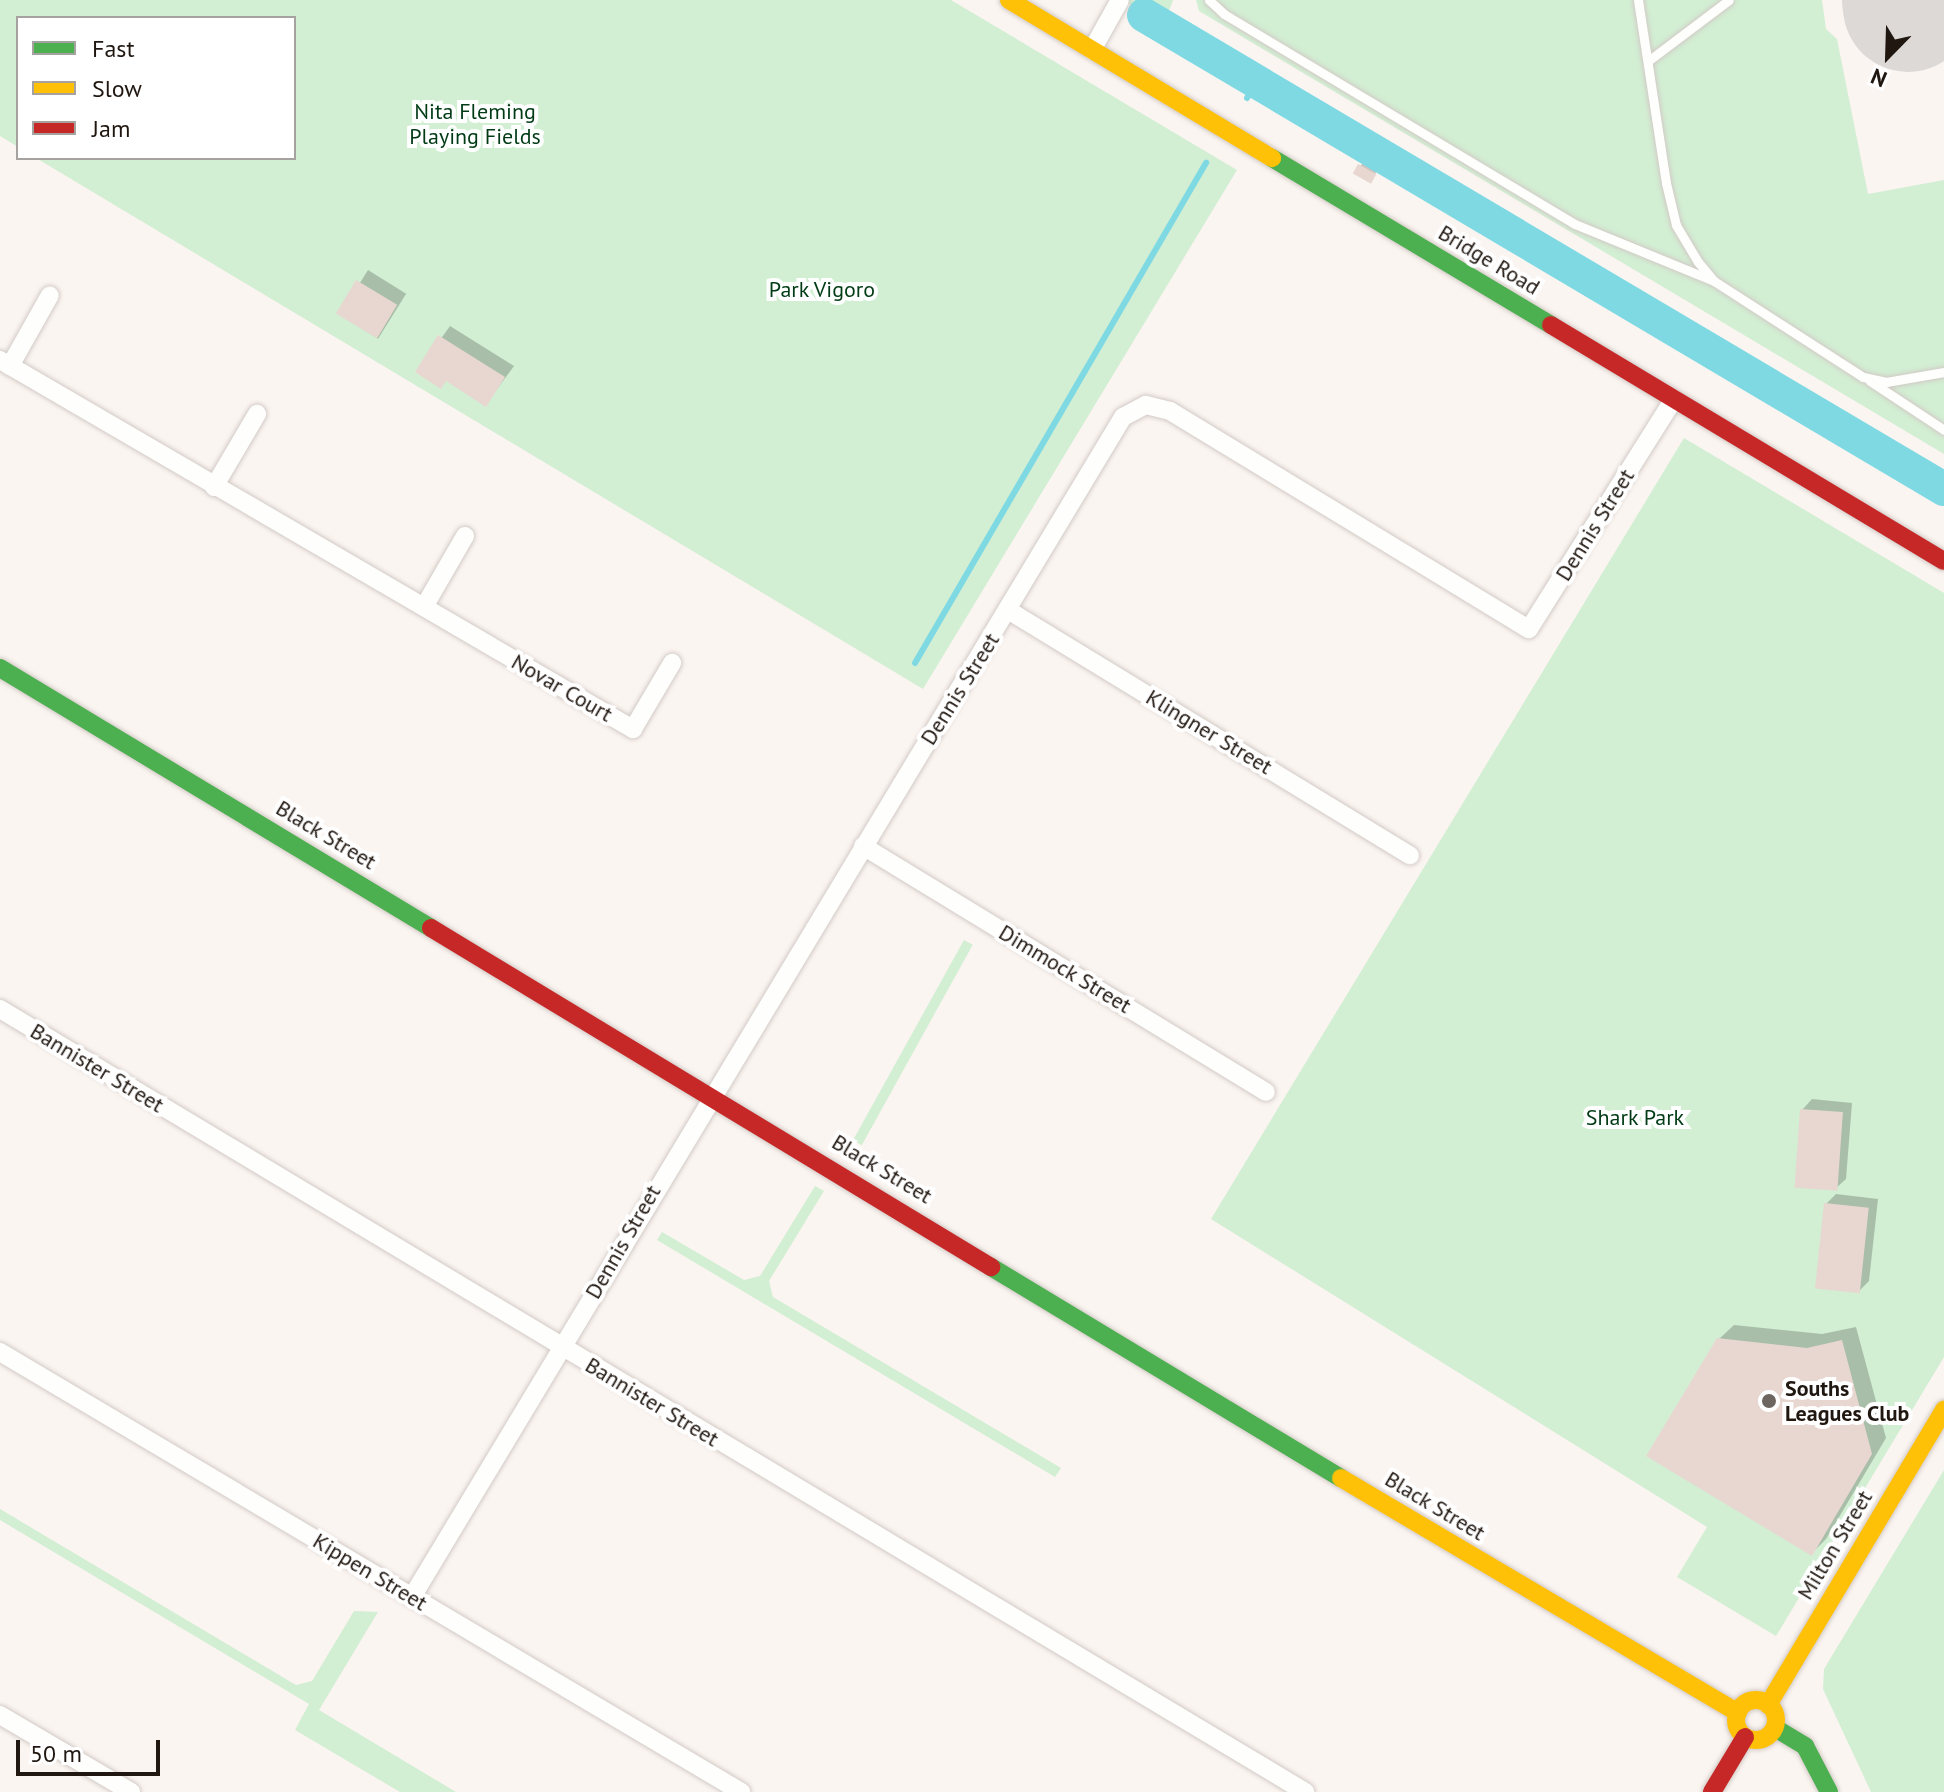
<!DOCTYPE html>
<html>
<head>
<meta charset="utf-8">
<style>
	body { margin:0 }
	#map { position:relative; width:1944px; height:1792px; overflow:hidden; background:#fbf5f1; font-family:"PT Sans",sans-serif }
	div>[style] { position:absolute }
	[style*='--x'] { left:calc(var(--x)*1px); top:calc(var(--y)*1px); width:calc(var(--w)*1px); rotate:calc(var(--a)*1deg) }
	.green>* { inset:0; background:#d2eed3; transform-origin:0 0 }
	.shadow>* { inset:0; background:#0003; transform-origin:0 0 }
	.stream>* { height:6px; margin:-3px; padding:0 3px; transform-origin:3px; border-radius:3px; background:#7ed9e3 }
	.river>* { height:34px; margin:-17px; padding:0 17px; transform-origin:17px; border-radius:17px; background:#7ed9e3 }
	.runway>* { height:130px; margin:-65px; padding:0 65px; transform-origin:65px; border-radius:65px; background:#ddd9d6 }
	.building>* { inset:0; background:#e8d7d1; transform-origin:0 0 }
	.roads { filter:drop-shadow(0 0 2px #d2cac6) drop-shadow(0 0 2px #d2cac6) }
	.lane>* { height:9px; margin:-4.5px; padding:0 4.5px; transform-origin:4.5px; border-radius:4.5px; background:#fefefd }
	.street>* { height:18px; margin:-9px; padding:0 9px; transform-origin:9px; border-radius:9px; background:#fefefd }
	.fast>* { height:18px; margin:-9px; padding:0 9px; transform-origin:9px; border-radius:9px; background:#4caf50 }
	.slow>* { height:18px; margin:-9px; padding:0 9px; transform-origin:9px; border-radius:9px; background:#ffc107 }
	.slow>.ring { margin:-9px; padding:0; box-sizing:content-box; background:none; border:18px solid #ffc107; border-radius:50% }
	.jam>* { height:18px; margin:-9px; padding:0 9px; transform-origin:9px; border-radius:9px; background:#c62828 }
	.dots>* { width:22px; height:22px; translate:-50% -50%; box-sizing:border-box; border:4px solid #fff; border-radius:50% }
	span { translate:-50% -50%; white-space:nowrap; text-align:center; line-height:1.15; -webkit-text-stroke:8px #fff; paint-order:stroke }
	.park-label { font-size:22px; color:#003b15 }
	.street-label { font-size:22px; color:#201711 }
	.poi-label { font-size:22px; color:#201711; font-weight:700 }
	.left { translate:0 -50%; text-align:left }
	.legend { position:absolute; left:16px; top:16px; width:280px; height:144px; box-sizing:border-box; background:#fff; border:2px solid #a6a2a0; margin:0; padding:10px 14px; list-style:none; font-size:24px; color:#201711 }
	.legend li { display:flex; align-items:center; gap:16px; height:40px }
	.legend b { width:40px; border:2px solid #a6a2a0 }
	.north { position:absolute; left:1848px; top:16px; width:80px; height:80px; -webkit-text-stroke:6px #fff; paint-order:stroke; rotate:203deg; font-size:22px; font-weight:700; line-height:32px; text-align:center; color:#201711 }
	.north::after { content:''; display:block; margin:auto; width:28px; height:36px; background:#201711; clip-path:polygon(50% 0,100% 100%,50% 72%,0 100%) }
	.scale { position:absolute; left:16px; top:1740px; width:144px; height:36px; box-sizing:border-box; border:4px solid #201711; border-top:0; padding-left:10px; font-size:24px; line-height:28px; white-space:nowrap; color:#201711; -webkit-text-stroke:6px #fff; paint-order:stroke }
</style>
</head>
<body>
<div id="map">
	<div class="green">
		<div style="clip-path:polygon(0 0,951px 0,1237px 170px,923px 689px,36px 158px,294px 158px,294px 18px,18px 18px,18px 147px,0 136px)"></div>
		<div style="clip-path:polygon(1123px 0,1173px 0,1164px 24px)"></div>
		<div style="clip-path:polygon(1196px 0,1822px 0,1826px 29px,1837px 39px,1868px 194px,1944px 180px,1944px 454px,1199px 11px)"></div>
		<div style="clip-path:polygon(1684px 438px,1944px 593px,1944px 1357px,1776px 1636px,1677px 1577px,1707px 1527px,1211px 1219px)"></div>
		<div style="left:964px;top:940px;width:10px;height:229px;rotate:29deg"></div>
		<div style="clip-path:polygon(815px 1186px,824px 1191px,769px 1281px,773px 1297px,1061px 1468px,1055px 1477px,657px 1240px,662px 1232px,744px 1280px,760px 1276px)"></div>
		<div style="clip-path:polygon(1944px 1470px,1944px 1792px,1871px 1792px,1823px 1689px,1824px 1669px)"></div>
		<div style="clip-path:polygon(0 1509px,296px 1685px,312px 1681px,354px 1611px,378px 1612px,319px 1710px,456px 1792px,400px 1792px,295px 1730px,309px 1704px,0 1520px)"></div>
	</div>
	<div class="shadow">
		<div style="clip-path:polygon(1363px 163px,1377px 171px,1372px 179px,1360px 166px)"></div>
		<div style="left:368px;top:270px;width:45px;height:53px;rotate:32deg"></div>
		<div style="clip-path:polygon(450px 326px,514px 366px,486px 404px,447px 380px,417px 372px)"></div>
		<div style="clip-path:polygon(1812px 1099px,1852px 1103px,1846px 1179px,1835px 1189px,1802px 1110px)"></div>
		<div style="clip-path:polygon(1836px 1194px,1878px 1199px,1869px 1281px,1859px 1291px,1826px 1204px)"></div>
		<div style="clip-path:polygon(1734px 1325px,1822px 1334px,1856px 1327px,1886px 1438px,1826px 1539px,1812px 1553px,1719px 1339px)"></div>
	</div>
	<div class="stream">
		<div style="--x:1247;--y:98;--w:20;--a:-60"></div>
		<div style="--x:915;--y:663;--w:579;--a:-59.8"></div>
	</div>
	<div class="river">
		<div style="--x:1144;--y:15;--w:930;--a:30.65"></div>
	</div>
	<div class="runway">
		<div style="--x:1907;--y:0;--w:7;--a:82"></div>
	</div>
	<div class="building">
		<div style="left:1358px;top:164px;width:21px;height:11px;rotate:29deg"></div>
		<div style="left:356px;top:280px;width:48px;height:39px;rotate:31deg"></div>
		<div style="clip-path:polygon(438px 335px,505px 377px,486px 407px,446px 381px,441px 389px,415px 372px)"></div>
		<div style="left:1800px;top:1109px;width:43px;height:79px;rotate:4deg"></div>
		<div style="left:1824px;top:1203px;width:45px;height:86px;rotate:6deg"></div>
		<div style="clip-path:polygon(1717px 1338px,1807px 1348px,1842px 1340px,1872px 1454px,1812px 1556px,1646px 1456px)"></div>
	</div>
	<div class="roads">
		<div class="lane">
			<div style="--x:1209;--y:0;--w:21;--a:43"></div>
			<div style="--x:1224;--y:14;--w:409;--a:30.9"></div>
			<div style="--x:1575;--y:224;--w:150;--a:22.3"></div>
			<div style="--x:1638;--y:0;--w:185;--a:81.3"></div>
			<div style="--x:1666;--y:183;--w:43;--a:76.6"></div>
			<div style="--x:1676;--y:225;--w:43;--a:59.3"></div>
			<div style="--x:1698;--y:262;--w:25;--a:50"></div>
			<div style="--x:1714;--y:281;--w:177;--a:32.8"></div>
			<div style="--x:1863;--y:377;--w:24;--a:12"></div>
			<div style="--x:1886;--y:382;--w:59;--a:-9.8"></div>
			<div style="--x:1648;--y:61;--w:101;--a:-37"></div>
			<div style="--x:1870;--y:381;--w:89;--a:33.5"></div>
		</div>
		<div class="street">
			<div style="--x:1092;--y:50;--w:57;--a:-60.8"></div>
			<div style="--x:0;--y:360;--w:733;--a:30.24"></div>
			<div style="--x:633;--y:729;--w:77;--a:-59.4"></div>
			<div style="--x:10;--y:366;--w:81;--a:-60.6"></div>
			<div style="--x:214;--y:487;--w:85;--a:-59.5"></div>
			<div style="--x:424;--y:607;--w:82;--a:-60"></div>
			<div style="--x:1008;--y:610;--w:471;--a:31.4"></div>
			<div style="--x:863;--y:846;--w:472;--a:31.4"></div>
			<div style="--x:0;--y:1009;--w:1522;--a:30.96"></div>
			<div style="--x:0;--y:1352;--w:862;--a:30.7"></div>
			<div style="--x:412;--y:1597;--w:1378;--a:-58.93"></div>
			<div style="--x:1123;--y:417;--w:26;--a:-28"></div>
			<div style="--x:1146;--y:405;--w:25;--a:14"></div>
			<div style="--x:1170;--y:411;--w:420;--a:31.3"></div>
			<div style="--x:1529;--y:629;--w:272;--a:-57.8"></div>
			<div style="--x:0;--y:1715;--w:152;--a:30.4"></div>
		</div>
		<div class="fast">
			<div style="--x:1272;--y:158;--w:325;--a:30.9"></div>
			<div style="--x:0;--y:668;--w:503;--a:31.1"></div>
			<div style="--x:991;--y:1267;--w:409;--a:31.1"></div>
			<div style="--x:1775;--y:1728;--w:35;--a:31"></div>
			<div style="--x:1805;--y:1746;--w:52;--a:62.4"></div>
		</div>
		<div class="slow">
			<div style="--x:1009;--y:0;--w:307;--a:31"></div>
			<div style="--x:1341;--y:1478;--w:461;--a:30.6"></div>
			<div class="ring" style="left:1736px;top:1700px;width:22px;height:22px"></div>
			<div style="--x:1768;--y:1705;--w:344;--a:-59.2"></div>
		</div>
		<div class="jam">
			<div style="--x:1551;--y:325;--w:458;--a:31"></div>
			<div style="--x:431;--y:928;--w:655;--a:31.19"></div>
			<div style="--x:1712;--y:1792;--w:64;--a:-59"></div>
		</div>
	</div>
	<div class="dots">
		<div style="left:1769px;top:1401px;background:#6d655f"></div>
	</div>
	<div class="park-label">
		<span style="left:475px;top:124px">Nita Fleming<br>Playing Fields</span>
		<span style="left:822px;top:290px">Park Vigoro</span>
		<span style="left:1635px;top:1118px">Shark Park</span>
	</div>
	<div class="street-label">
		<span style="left:1489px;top:260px;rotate:31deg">Bridge Road</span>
		<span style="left:1595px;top:525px;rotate:-58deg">Dennis Street</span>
		<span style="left:562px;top:688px;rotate:30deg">Novar Court</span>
		<span style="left:960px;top:689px;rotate:-58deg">Dennis Street</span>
		<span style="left:1209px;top:732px;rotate:31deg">Klingner Street</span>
		<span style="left:326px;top:835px;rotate:31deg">Black Street</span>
		<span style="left:1065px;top:969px;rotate:31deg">Dimmock Street</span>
		<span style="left:97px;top:1068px;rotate:31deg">Bannister Street</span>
		<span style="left:882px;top:1169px;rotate:31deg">Black Street</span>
		<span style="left:623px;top:1242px;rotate:-60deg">Dennis Street</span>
		<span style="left:652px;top:1402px;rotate:31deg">Bannister Street</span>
		<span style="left:1435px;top:1506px;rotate:31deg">Black Street</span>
		<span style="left:1835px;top:1545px;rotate:-59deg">Milton Street</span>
		<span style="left:370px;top:1572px;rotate:31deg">Kippen Street</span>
	</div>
	<div class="poi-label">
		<span class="left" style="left:1785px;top:1401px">Souths<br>Leagues Club</span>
	</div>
	<ul class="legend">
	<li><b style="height:10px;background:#4caf50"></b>Fast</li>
	<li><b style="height:10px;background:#ffc107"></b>Slow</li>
	<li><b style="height:10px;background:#c62828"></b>Jam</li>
	</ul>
	<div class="north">N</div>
	<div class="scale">50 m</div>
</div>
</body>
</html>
